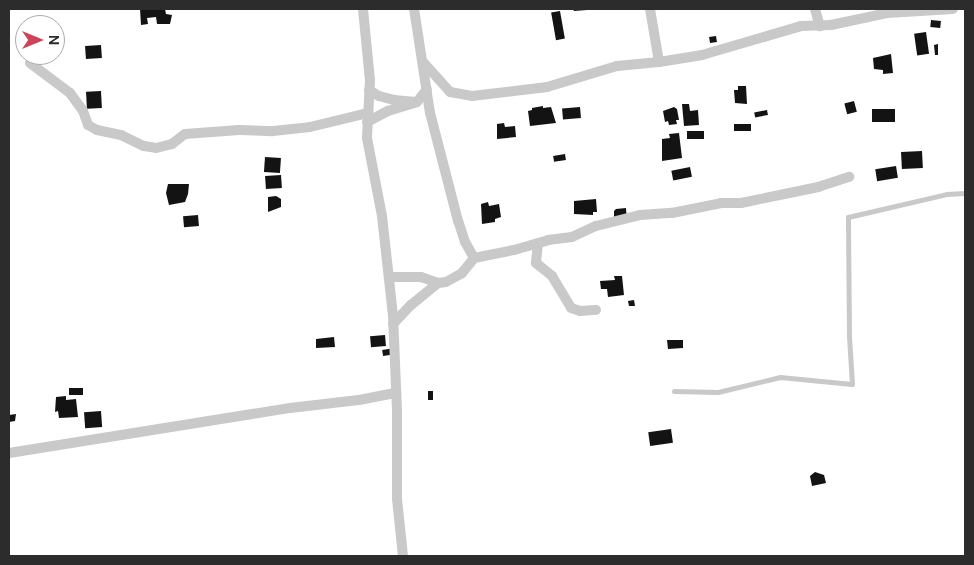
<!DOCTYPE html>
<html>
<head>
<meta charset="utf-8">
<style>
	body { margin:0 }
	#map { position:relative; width:974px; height:565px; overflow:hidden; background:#fff; font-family:"DM Sans",sans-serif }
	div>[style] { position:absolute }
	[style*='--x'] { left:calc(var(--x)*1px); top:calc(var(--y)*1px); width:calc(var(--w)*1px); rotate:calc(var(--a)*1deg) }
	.building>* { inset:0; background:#131313; transform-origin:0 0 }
	.lane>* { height:5px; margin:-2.5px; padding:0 2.5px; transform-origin:2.5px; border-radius:2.5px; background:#c9c9c9 }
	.street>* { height:10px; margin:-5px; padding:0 5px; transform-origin:5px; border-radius:5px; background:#c9c9c9 }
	span { translate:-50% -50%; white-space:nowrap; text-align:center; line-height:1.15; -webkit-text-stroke:5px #fff; paint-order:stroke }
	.frame { position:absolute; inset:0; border:10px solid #2c2c2c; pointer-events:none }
	.north { position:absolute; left:15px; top:15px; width:50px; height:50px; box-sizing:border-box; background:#fff; border:1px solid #ababab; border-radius:50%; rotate:90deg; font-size:14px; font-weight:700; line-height:20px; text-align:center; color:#2c2c2c }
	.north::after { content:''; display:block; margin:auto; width:18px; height:22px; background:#ce435a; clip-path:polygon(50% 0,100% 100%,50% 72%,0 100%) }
</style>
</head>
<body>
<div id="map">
	<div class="building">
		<div style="clip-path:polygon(140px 9px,165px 9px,166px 14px,172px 15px,170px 24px,157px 24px,156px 17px,147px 18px,148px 24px,141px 25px)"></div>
		<div style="clip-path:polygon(573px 9px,587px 9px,587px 10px,574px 11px)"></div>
		<div style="left:560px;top:11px;width:28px;height:9px;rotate:80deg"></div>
		<div style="left:931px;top:20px;width:10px;height:7px;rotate:6deg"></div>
		<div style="left:926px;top:32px;width:22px;height:12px;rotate:82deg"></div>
		<div style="left:716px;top:36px;width:6px;height:7px;rotate:81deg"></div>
		<div style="clip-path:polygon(938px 44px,938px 55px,935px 55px,934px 45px)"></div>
		<div style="left:101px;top:45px;width:13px;height:16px;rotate:86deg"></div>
		<div style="clip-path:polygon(891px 54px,893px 73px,883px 74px,883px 70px,874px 69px,873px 58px)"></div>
		<div style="clip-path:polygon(738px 86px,746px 86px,747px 104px,735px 103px,734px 90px,738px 90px)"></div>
		<div style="left:101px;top:91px;width:17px;height:15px;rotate:87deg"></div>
		<div style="left:854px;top:101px;width:11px;height:10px;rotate:75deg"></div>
		<div style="clip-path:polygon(682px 104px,689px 104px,690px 111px,698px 110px,699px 125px,684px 126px)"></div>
		<div style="clip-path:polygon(543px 106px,543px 108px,551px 107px,556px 123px,530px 126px,528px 111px,532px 110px,532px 108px)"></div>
		<div style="left:580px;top:107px;width:11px;height:18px;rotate:85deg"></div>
		<div style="clip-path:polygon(674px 107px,677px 109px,679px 120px,676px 120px,677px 124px,669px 125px,668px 121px,665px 122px,663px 111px)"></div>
		<div style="left:872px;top:109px;width:23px;height:13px"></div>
		<div style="left:767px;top:110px;width:5px;height:13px;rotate:79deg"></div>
		<div style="clip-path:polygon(504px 123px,505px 127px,515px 126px,516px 137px,497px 139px,497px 124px)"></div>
		<div style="left:751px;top:124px;width:7px;height:17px;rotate:90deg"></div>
		<div style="left:704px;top:131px;width:8px;height:17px;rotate:90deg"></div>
		<div style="clip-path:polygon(679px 133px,682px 158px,662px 161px,662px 139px,670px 138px,669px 134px)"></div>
		<div style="left:922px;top:151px;width:17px;height:21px;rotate:87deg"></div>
		<div style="left:565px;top:154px;width:6px;height:12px;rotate:81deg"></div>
		<div style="left:265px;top:157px;width:16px;height:15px;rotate:4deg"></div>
		<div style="left:896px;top:166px;width:12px;height:21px;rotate:81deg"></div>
		<div style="left:690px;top:167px;width:10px;height:19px;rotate:79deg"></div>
		<div style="left:281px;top:175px;width:13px;height:16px;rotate:86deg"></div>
		<div style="clip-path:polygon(168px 184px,189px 184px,188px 194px,185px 202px,169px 205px,166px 193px)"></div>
		<div style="clip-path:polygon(276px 196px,281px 199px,281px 207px,268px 212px,268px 197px)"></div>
		<div style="clip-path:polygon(596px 199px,597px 212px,593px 212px,593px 215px,574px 214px,574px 201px)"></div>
		<div style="clip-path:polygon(488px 202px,489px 206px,499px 204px,501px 217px,495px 219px,495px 222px,482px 224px,481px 204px)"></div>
		<div style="clip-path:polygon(626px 208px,627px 222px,614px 220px,614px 211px,616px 209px)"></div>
		<div style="left:198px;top:215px;width:11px;height:15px;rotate:85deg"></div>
		<div style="clip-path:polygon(614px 276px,622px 276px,624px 295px,608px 297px,607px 289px,601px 289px,600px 281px,615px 280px)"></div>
		<div style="clip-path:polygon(634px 300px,635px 306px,629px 306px,628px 301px)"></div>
		<div style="left:385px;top:335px;width:11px;height:15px;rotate:85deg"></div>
		<div style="clip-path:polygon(334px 337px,335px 347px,316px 348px,316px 339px)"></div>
		<div style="clip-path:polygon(667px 340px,683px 340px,683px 348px,668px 349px)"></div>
		<div style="left:395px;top:348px;width:6px;height:13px;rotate:81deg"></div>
		<div style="left:83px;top:388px;width:7px;height:14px;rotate:90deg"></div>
		<div style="left:428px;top:391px;width:5px;height:9px"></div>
		<div style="clip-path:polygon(66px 396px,66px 400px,76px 399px,78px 417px,59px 418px,58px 411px,55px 412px,56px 397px)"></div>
		<div style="left:101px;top:411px;width:16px;height:17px;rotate:86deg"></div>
		<div style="clip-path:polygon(16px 414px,15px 421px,9px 422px,9px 415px)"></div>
		<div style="left:671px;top:429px;width:14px;height:23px;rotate:82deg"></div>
		<div style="clip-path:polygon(815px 472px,824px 475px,826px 483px,812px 486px,810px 476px)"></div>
	</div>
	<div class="lane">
		<div style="--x:674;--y:391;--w:44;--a:1.3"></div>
		<div style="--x:718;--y:392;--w:64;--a:-13.6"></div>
		<div style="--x:780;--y:377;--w:72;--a:5.6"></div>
		<div style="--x:852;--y:384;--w:48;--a:-93.6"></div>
		<div style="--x:849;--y:336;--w:119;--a:-90.5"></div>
		<div style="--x:848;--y:217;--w:102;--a:-13.1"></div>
		<div style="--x:947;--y:194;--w:18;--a:-3"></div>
	</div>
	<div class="street">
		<div style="--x:363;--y:9;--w:71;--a:84.4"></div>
		<div style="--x:370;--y:80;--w:58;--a:93"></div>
		<div style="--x:367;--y:138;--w:79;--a:79.1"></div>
		<div style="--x:382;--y:216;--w:100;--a:83.7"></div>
		<div style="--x:393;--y:315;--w:96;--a:87.6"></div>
		<div style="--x:397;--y:411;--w:88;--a:90"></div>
		<div style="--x:397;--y:499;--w:57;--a:84"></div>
		<div style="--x:815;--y:9;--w:18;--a:74"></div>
		<div style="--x:659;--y:62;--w:44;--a:-9.2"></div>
		<div style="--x:702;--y:55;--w:103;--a:-16.3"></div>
		<div style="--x:801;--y:26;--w:30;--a:-2"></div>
		<div style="--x:831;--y:25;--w:57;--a:-12.1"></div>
		<div style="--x:887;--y:13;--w:66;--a:-3.5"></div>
		<div style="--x:30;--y:63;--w:50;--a:36.9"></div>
		<div style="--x:70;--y:93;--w:22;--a:54"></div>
		<div style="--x:83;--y:111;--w:15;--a:70"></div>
		<div style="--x:88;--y:125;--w:10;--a:29"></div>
		<div style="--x:97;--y:130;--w:25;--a:12"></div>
		<div style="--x:121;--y:135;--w:25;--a:26"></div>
		<div style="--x:144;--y:146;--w:12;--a:9"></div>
		<div style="--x:156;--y:148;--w:16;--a:-14"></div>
		<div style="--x:172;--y:144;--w:16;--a:-38"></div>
		<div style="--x:185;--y:134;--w:54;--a:-4.2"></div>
		<div style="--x:239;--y:130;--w:34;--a:2"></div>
		<div style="--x:273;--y:131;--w:37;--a:-6"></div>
		<div style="--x:310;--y:127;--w:60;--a:-13.6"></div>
		<div style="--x:424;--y:63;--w:39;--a:48"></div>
		<div style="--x:450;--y:92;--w:22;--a:10"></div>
		<div style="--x:472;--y:96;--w:76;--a:-6.8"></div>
		<div style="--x:547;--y:87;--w:73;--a:-16.7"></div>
		<div style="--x:617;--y:66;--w:42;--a:-5.4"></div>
		<div style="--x:659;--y:62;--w:54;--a:-99.6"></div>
		<div style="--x:369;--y:90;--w:12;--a:31"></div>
		<div style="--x:379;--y:96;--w:16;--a:15"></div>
		<div style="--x:394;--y:100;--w:22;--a:5"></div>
		<div style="--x:367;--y:122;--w:24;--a:-28"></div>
		<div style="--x:388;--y:111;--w:30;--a:-17"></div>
		<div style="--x:417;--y:102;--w:16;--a:-52"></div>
		<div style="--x:538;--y:243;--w:20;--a:96"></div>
		<div style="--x:536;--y:263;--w:21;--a:39"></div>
		<div style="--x:552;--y:276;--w:37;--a:59"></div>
		<div style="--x:571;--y:308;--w:9;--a:18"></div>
		<div style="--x:580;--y:311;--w:16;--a:-4"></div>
		<div style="--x:474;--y:258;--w:41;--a:-11.3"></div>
		<div style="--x:514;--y:250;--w:35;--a:-16"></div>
		<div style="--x:548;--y:240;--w:24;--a:-7"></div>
		<div style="--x:572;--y:237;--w:26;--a:-25"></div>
		<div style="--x:596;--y:226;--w:45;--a:-14"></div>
		<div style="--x:640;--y:215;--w:32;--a:-4"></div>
		<div style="--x:672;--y:213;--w:50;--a:-11.5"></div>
		<div style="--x:721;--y:203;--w:20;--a:0"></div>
		<div style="--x:741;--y:203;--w:79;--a:-11.7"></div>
		<div style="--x:818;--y:187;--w:33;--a:-18"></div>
		<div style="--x:390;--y:277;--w:31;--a:0"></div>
		<div style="--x:421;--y:277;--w:18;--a:19"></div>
		<div style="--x:438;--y:283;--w:8;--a:-7"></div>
		<div style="--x:446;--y:282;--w:18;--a:-29"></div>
		<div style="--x:462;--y:273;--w:19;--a:-51"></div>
		<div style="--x:474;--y:258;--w:18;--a:-119"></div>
		<div style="--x:465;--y:242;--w:22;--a:-108"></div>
		<div style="--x:458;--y:221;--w:112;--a:-104.5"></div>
		<div style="--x:430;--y:113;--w:105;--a:-98.7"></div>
		<div style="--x:393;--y:324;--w:26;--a:-47"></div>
		<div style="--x:411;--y:305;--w:35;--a:-39"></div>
		<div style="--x:9;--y:453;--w:285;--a:-9.1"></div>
		<div style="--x:290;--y:408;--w:69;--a:-6.6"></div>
		<div style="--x:359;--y:400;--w:38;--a:-11"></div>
	</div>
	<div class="frame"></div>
	<div class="north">N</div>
</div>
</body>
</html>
